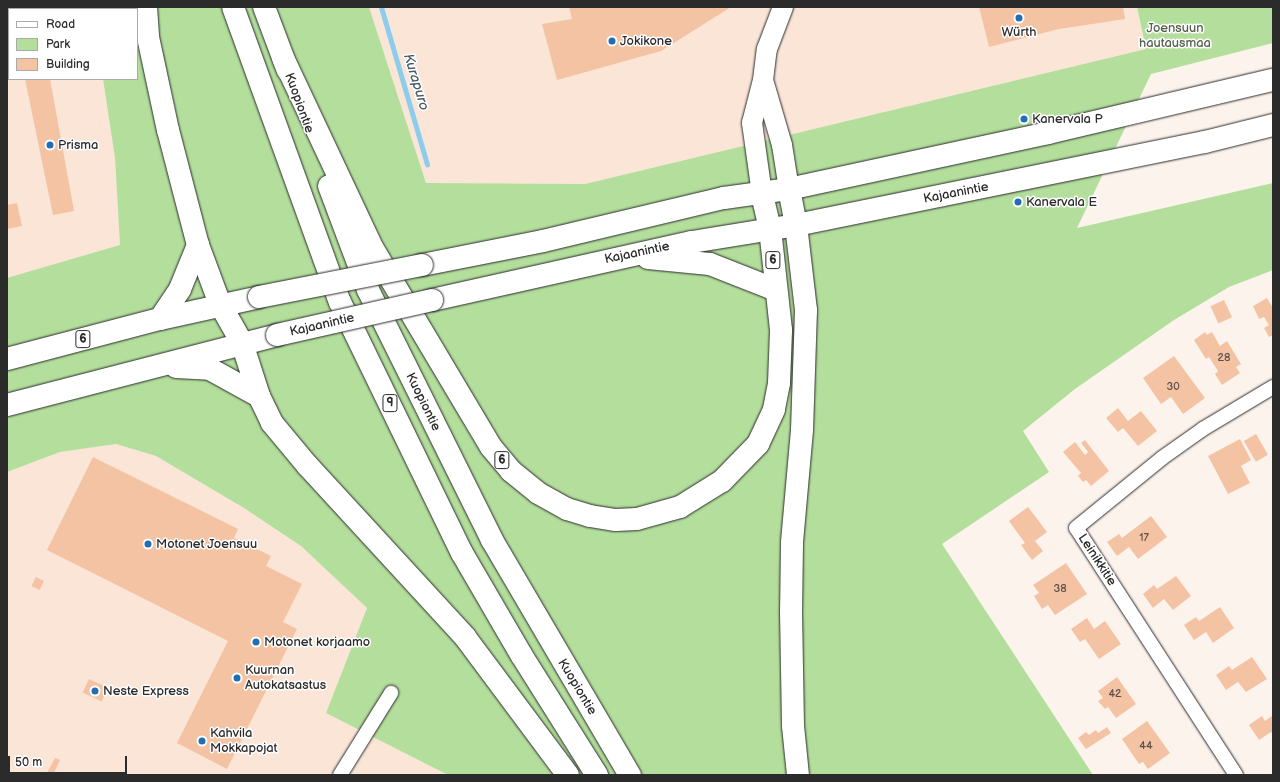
<!DOCTYPE html>
<html>
<head>
<meta charset="utf-8">
<style>
	body { margin:0 }
	#map { position:relative; width:1280px; height:782px; overflow:hidden; background:#fdf3ed; font-family:"Balsamiq Sans",sans-serif }
	div>[style] { position:absolute }
	[style*='--x'] { left:calc(var(--x)*1px); top:calc(var(--y)*1px); width:calc(var(--w)*1px); rotate:calc(var(--a)*1deg) }
	.built>* { inset:0; background:#fae5d7 }
	.green>* { inset:0; background:#b3de9c }
	.stream>* { height:5px; margin:-2.5px; padding:0 2.5px; transform-origin:2.5px; border-radius:2.5px; background:#8ccded }
	.building>* { inset:0; background:#f3c3a3; transform-origin:0 0 }
	.roads { filter:drop-shadow(0 0 1px #2b2b2b) drop-shadow(0 0 1px #2b2b2b) }
	.street>* { height:14px; margin:-7px; padding:0 7px; transform-origin:7px; border-radius:7px; background:#fff }
	.secondary>* { height:20px; margin:-10px; padding:0 10px; transform-origin:10px; border-radius:10px; background:#fff }
	.primary>* { height:22px; margin:-11px; padding:0 11px; transform-origin:11px; border-radius:11px; background:#fff }
	.highway>* { height:22px; margin:-11px; padding:0 11px; transform-origin:11px; border-radius:11px; background:#fff }
	.bridges { filter:drop-shadow(0 0 1px #2b2b2b) drop-shadow(0 0 1px #2b2b2b) }
	.highway-bridge>* { height:22px; margin:-11px; padding:0 11px; transform-origin:11px; border-radius:11px; background:#fff }
	.dots>* { width:11px; height:11px; translate:-50% -50%; box-sizing:border-box; border:2px solid #fff; border-radius:50% }
	span { translate:-50% -50%; white-space:nowrap; text-align:center; line-height:1.15; -webkit-text-stroke:3px #fff; paint-order:stroke }
	.number-label { font-size:11px; color:#5d5149 }
	.number-label span { -webkit-text-stroke-width:0 }
	.shield-label span { padding:1px 3px; background:#fff; border:1px solid; border-radius:3px; -webkit-text-stroke-width:0 }
	.shield-label { font-size:12px; color:#2b2b2b; font-weight:700 }
	.park-label { font-size:13px; color:#54614d }
	.poi-label { font-size:13px; color:#2b2b2b }
	.left { translate:0 -50%; text-align:left }
	.street-label { font-size:13px; color:#2b2b2b }
	.water-label { font-size:14px; color:#485c65; font-style:italic }
	.frame { position:absolute; inset:0; border:8px solid #2b2b2b; pointer-events:none }
	.legend { position:absolute; left:8px; top:8px; width:130px; height:72px; box-sizing:border-box; background:#fff; border:1px solid #aaa; margin:0; padding:5px 7px; list-style:none; font-size:12px; color:#2b2b2b }
	.legend li { display:flex; align-items:center; gap:8px; height:20px }
	.legend b { width:20px; border:1px solid #aaa }
	.scale { position:absolute; left:8px; top:756px; width:119px; height:18px; box-sizing:border-box; border:2px solid #2b2b2b; border-top:0; padding-left:5px; font-size:12px; line-height:14px; white-space:nowrap; color:#2b2b2b; -webkit-text-stroke:3px #fff; paint-order:stroke }
</style>
</head>
<body>
<div id="map">
	<div class="built">
		<div style="clip-path:polygon(7px 7px,93px 7px,93px 9px,9px 9px,9px 79px,103px 79px,115px 158px,120px 246px,7px 279px)"></div>
		<div style="clip-path:polygon(369px 7px,1137px 7px,1146px 49px,585px 184px,426px 183px)"></div>
		<div style="clip-path:polygon(116px 444px,156px 456px,244px 508px,301px 546px,367px 608px,326px 713px,448px 775px,7px 775px,7px 472px,60px 452px)"></div>
	</div>
	<div class="green">
		<div style="clip-path:polygon(93px 7px,369px 7px,426px 183px,585px 184px,1146px 49px,1137px 7px,1273px 7px,1273px 43px,1151px 74px,1077px 228px,1273px 183px,1273px 270px,1229px 287px,1174px 320px,1075px 389px,1023px 431px,1049px 472px,942px 544px,1093px 775px,448px 775px,326px 713px,367px 608px,301px 546px,244px 508px,156px 456px,116px 444px,60px 452px,7px 472px,7px 278px,120px 245px,115px 158px,103px 79px,137px 79px,137px 9px)"></div>
	</div>
	<div class="stream">
		<div style="--x:381;--y:7;--w:164;--a:73.7"></div>
	</div>
	<div class="building">
		<div style="clip-path:polygon(7px 7px,37px 9px,9px 9px,7px 57px)"></div>
		<div style="clip-path:polygon(569px 7px,731px 7px,661px 51px,557px 80px,542px 24px,572px 19px)"></div>
		<div style="clip-path:polygon(979px 7px,1123px 7px,1125px 19px,1059px 29px,989px 47px)"></div>
		<div style="clip-path:polygon(25px 79px,50px 79px,74px 211px,53px 215px)"></div>
		<div style="clip-path:polygon(17px 203px,22px 226px,7px 229px,7px 205px)"></div>
		<div style="clip-path:polygon(1267px 298px,1273px 308px,1273px 335px,1269px 337px,1264px 328px,1269px 325px,1264px 317px,1259px 319px,1253px 306px)"></div>
		<div style="left:1224px;top:300px;width:19px;height:15px;rotate:65deg"></div>
		<div style="clip-path:polygon(1205px 332px,1207px 335px,1212px 332px,1220px 346px,1227px 341px,1241px 364px,1236px 367px,1240px 373px,1222px 385px,1215px 374px,1218px 371px,1209px 357px,1206px 359px,1194px 340px)"></div>
		<div style="clip-path:polygon(1174px 356px,1205px 398px,1183px 414px,1171px 397px,1161px 404px,1143px 378px)"></div>
		<div style="clip-path:polygon(1118px 408px,1128px 421px,1141px 411px,1157px 431px,1138px 446px,1123px 428px,1118px 432px,1106px 418px)"></div>
		<div style="left:1256px;top:434px;width:24px;height:14px;rotate:60deg"></div>
		<div style="clip-path:polygon(1240px 439px,1251px 460px,1241px 466px,1250px 483px,1228px 494px,1208px 456px)"></div>
		<div style="clip-path:polygon(1085px 440px,1109px 471px,1091px 486px,1086px 480px,1083px 482px,1078px 476px,1081px 473px,1063px 452px,1075px 442px,1085px 455px,1088px 452px,1081px 443px)"></div>
		<div style="clip-path:polygon(93px 457px,238px 529px,234px 538px,271px 556px,266px 566px,302px 584px,283px 622px,297px 629px,227px 769px,177px 743px,228px 641px,47px 550px)"></div>
		<div style="clip-path:polygon(1028px 507px,1047px 532px,1035px 541px,1043px 551px,1032px 560px,1021px 545px,1025px 543px,1009px 521px)"></div>
		<div style="clip-path:polygon(1151px 516px,1167px 537px,1138px 559px,1129px 547px,1117px 556px,1107px 542px,1119px 534px,1122px 538px)"></div>
		<div style="clip-path:polygon(1066px 563px,1087px 594px,1055px 615px,1048px 605px,1042px 609px,1034px 596px,1039px 593px,1033px 585px)"></div>
		<div style="clip-path:polygon(1176px 576px,1191px 596px,1173px 610px,1164px 599px,1153px 608px,1143px 594px,1154px 585px,1157px 589px)"></div>
		<div style="left:36px;top:577px;width:9px;height:10px;rotate:27deg"></div>
		<div style="clip-path:polygon(1220px 607px,1234px 628px,1213px 643px,1206px 632px,1194px 640px,1184px 625px,1196px 617px,1199px 621px)"></div>
		<div style="clip-path:polygon(1087px 618px,1094px 629px,1105px 621px,1121px 644px,1099px 659px,1085px 639px,1080px 642px,1071px 629px)"></div>
		<div style="clip-path:polygon(1252px 657px,1267px 679px,1246px 692px,1238px 682px,1226px 690px,1216px 675px,1229px 666px,1232px 670px)"></div>
		<div style="clip-path:polygon(1117px 677px,1136px 704px,1116px 718px,1108px 707px,1105px 709px,1098px 701px,1103px 698px,1098px 691px)"></div>
		<div style="left:89px;top:679px;width:21px;height:15px;rotate:25deg"></div>
		<div style="clip-path:polygon(1273px 715px,1273px 734px,1271px 732px,1259px 740px,1249px 725px,1262px 716px,1265px 721px)"></div>
		<div style="clip-path:polygon(1147px 721px,1170px 753px,1148px 769px,1143px 762px,1139px 764px,1122px 739px)"></div>
		<div style="clip-path:polygon(1107px 727px,1111px 733px,1086px 749px,1078px 738px,1086px 732px,1089px 735px,1096px 730px,1098px 733px)"></div>
		<div style="clip-path:polygon(55px 758px,60px 760px,53px 775px,46px 775px)"></div>
	</div>
	<div class="roads">
		<div class="street">
			<div style="--x:340;--y:775;--w:97;--a:-58.1"></div>
			<div style="--x:1236;--y:775;--w:294;--a:-122.9"></div>
			<div style="--x:1076;--y:528;--w:111;--a:-39.1"></div>
			<div style="--x:1162;--y:458;--w:50;--a:-35.3"></div>
			<div style="--x:1203;--y:429;--w:82;--a:-31"></div>
		</div>
		<div class="secondary">
			<div style="--x:763;--y:80;--w:68;--a:73.7"></div>
			<div style="--x:782;--y:145;--w:45;--a:81"></div>
			<div style="--x:762;--y:194;--w:72;--a:-98"></div>
			<div style="--x:752;--y:123;--w:44;--a:-75.7"></div>
			<div style="--x:763;--y:80;--w:31;--a:-83"></div>
			<div style="--x:767;--y:49;--w:45;--a:-69.1"></div>
		</div>
		<div class="primary">
			<div style="--x:789;--y:189;--w:265;--a:-12.2"></div>
			<div style="--x:1048;--y:133;--w:231;--a:-13.3"></div>
			<div style="--x:796;--y:225;--w:417;--a:-11.5"></div>
			<div style="--x:1205;--y:142;--w:70;--a:-14"></div>
		</div>
		<div class="highway">
			<div style="--x:146;--y:7;--w:30;--a:86"></div>
			<div style="--x:148;--y:37;--w:95;--a:77.9"></div>
			<div style="--x:168;--y:130;--w:119;--a:75.4"></div>
			<div style="--x:198;--y:245;--w:63;--a:69.6"></div>
			<div style="--x:220;--y:304;--w:45;--a:60.6"></div>
			<div style="--x:242;--y:343;--w:56;--a:72.2"></div>
			<div style="--x:259;--y:396;--w:30;--a:64"></div>
			<div style="--x:272;--y:423;--w:55;--a:50.2"></div>
			<div style="--x:307;--y:465;--w:234;--a:47.4"></div>
			<div style="--x:465;--y:637;--w:172;--a:53.3"></div>
			<div style="--x:233;--y:7;--w:314;--a:70.1"></div>
			<div style="--x:340;--y:302;--w:279;--a:64.1"></div>
			<div style="--x:462;--y:553;--w:119;--a:59.8"></div>
			<div style="--x:522;--y:656;--w:141;--a:57.8"></div>
			<div style="--x:264;--y:7;--w:68;--a:69.4"></div>
			<div style="--x:283;--y:58;--w:211;--a:64.8"></div>
			<div style="--x:373;--y:249;--w:230;--a:59.2"></div>
			<div style="--x:491;--y:447;--w:31;--a:50"></div>
			<div style="--x:511;--y:471;--w:35;--a:39"></div>
			<div style="--x:538;--y:493;--w:33;--a:29"></div>
			<div style="--x:567;--y:509;--w:24;--a:17"></div>
			<div style="--x:590;--y:516;--w:26;--a:9"></div>
			<div style="--x:616;--y:520;--w:21;--a:-3"></div>
			<div style="--x:637;--y:519;--w:45;--a:-15.6"></div>
			<div style="--x:680;--y:507;--w:49;--a:-31.8"></div>
			<div style="--x:722;--y:481;--w:52;--a:-45.8"></div>
			<div style="--x:758;--y:444;--w:38;--a:-65"></div>
			<div style="--x:774;--y:409;--w:26;--a:-79"></div>
			<div style="--x:779;--y:383;--w:53;--a:-87.8"></div>
			<div style="--x:781;--y:330;--w:102;--a:-96.2"></div>
			<div style="--x:770;--y:229;--w:36;--a:-103"></div>
			<div style="--x:329;--y:186;--w:111;--a:69.4"></div>
			<div style="--x:368;--y:290;--w:279;--a:63.6"></div>
			<div style="--x:492;--y:540;--w:273;--a:59.6"></div>
			<div style="--x:648;--y:258;--w:62;--a:5.5"></div>
			<div style="--x:710;--y:264;--w:71;--a:21.5"></div>
			<div style="--x:422;--y:265;--w:123;--a:-11.2"></div>
			<div style="--x:543;--y:241;--w:186;--a:-13.4"></div>
			<div style="--x:724;--y:198;--w:66;--a:-7.9"></div>
			<div style="--x:789;--y:189;--w:37;--a:79"></div>
			<div style="--x:796;--y:225;--w:86;--a:83.3"></div>
			<div style="--x:806;--y:310;--w:120;--a:91.9"></div>
			<div style="--x:802;--y:430;--w:113;--a:95.1"></div>
			<div style="--x:792;--y:543;--w:68;--a:90.8"></div>
			<div style="--x:791;--y:611;--w:115;--a:89"></div>
			<div style="--x:793;--y:726;--w:49;--a:84.2"></div>
			<div style="--x:432;--y:300;--w:266;--a:-12.6"></div>
			<div style="--x:692;--y:242;--w:94;--a:-9.2"></div>
			<div style="--x:160;--y:319;--w:36;--a:-56"></div>
			<div style="--x:180;--y:289;--w:48;--a:-67.8"></div>
			<div style="--x:7;--y:359;--w:158;--a:-14.7"></div>
			<div style="--x:160;--y:319;--w:101;--a:-12.5"></div>
			<div style="--x:176;--y:367;--w:34;--a:3"></div>
			<div style="--x:210;--y:369;--w:56;--a:28.9"></div>
			<div style="--x:7;--y:405;--w:279;--a:-14.5"></div>
		</div>
	</div>
	<div class="bridges">
		<div class="highway-bridge">
			<div style="--x:259;--y:297;--w:166;--a:-11.1"></div>
			<div style="--x:277;--y:335;--w:159;--a:-12.7"></div>
		</div>
	</div>
	<div class="dots">
		<div style="left:1019px;top:18px;background:#1f6fb2"></div>
		<div style="left:612px;top:41px;background:#1f6fb2"></div>
		<div style="left:1024px;top:119px;background:#1f6fb2"></div>
		<div style="left:50px;top:145px;background:#1f6fb2"></div>
		<div style="left:1018px;top:202px;background:#1f6fb2"></div>
		<div style="left:148px;top:544px;background:#1f6fb2"></div>
		<div style="left:256px;top:642px;background:#1f6fb2"></div>
		<div style="left:237px;top:678px;background:#1f6fb2"></div>
		<div style="left:95px;top:691px;background:#1f6fb2"></div>
		<div style="left:202px;top:741px;background:#1f6fb2"></div>
	</div>
	<div class="number-label">
		<span style="left:1224px;top:358px">28</span>
		<span style="left:1173px;top:387px">30</span>
		<span style="left:1144px;top:538px">17</span>
		<span style="left:1060px;top:589px">38</span>
		<span style="left:1115px;top:694px">42</span>
		<span style="left:1146px;top:746px">44</span>
	</div>
	<div class="shield-label">
		<span style="left:773px;top:260px">6</span>
		<span style="left:83px;top:339px">6</span>
		<span style="left:390px;top:403px">9</span>
		<span style="left:502px;top:460px">6</span>
	</div>
	<div class="park-label">
		<span style="left:1175px;top:36px">Joensuun<br>hautausmaa</span>
	</div>
	<div class="poi-label">
		<span style="left:1019px;top:32px">Würth</span>
		<span class="left" style="left:620px;top:41px">Jokikone</span>
		<span class="left" style="left:1032px;top:119px">Kanervala P</span>
		<span class="left" style="left:58px;top:145px">Prisma</span>
		<span class="left" style="left:1026px;top:202px">Kanervala E</span>
		<span class="left" style="left:156px;top:544px">Motonet Joensuu</span>
		<span class="left" style="left:264px;top:642px">Motonet korjaamo</span>
		<span class="left" style="left:245px;top:678px">Kuurnan<br>Autokatsastus</span>
		<span class="left" style="left:103px;top:691px">Neste Express</span>
		<span class="left" style="left:210px;top:741px">Kahvila<br>Mokkapojat</span>
	</div>
	<div class="street-label">
		<span style="left:299px;top:103px;rotate:70deg">Kuopiontie</span>
		<span style="left:956px;top:193px;rotate:-11deg">Kajaanintie</span>
		<span style="left:637px;top:253px;rotate:-12deg">Kajaanintie</span>
		<span style="left:322px;top:325px;rotate:-13deg">Kajaanintie</span>
		<span style="left:423px;top:402px;rotate:64deg">Kuopiontie</span>
		<span style="left:1097px;top:560px;rotate:57deg">Leinikkitie</span>
		<span style="left:577px;top:687px;rotate:59deg">Kuopiontie</span>
	</div>
	<div class="water-label">
		<span style="left:416px;top:82px;rotate:73deg">Kurapuro</span>
	</div>
	<div class="frame"></div>
	<ul class="legend">
	<li><b style="height:5px;background:#fff"></b>Road</li>
	<li><b style="height:11px;background:#b3de9c"></b>Park</li>
	<li><b style="height:11px;background:#f3c3a3"></b>Building</li>
	</ul>
	<div class="scale">50 m</div>
</div>
</body>
</html>
